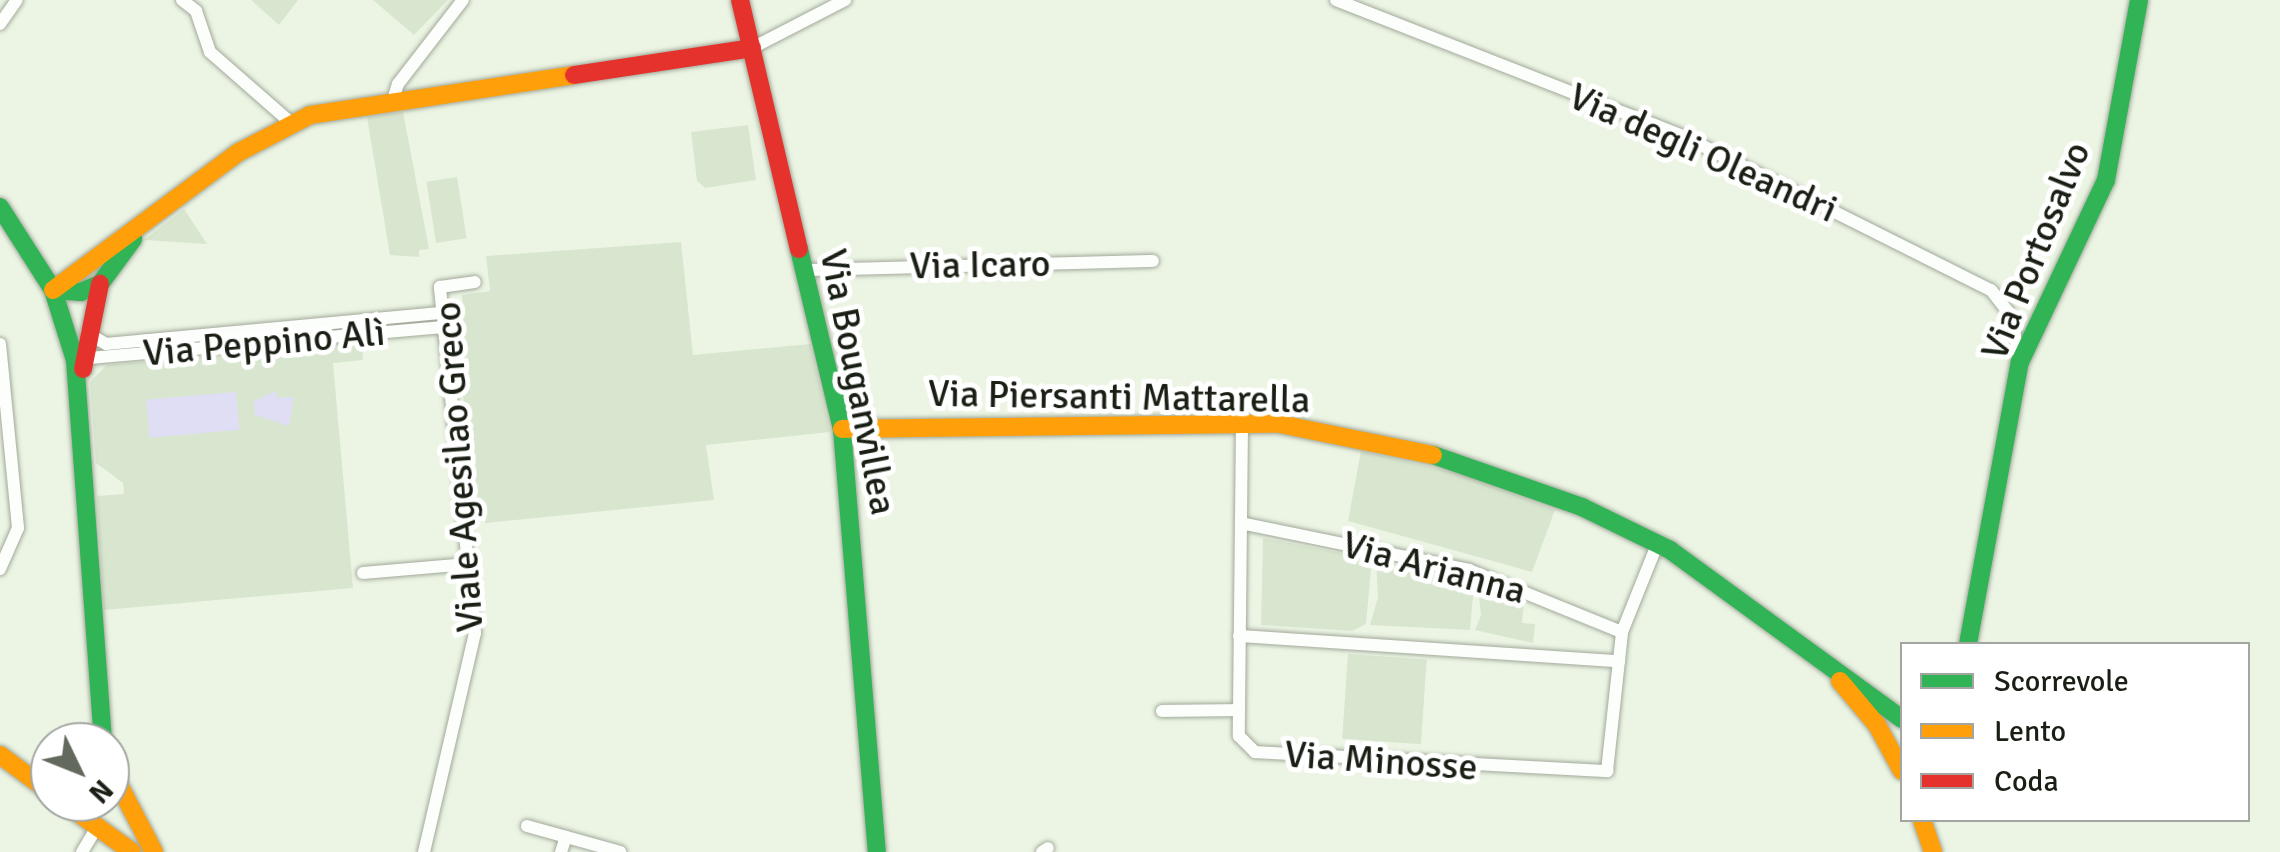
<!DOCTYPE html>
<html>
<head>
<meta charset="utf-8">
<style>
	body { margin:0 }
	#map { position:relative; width:2280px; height:852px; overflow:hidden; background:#ecf5e4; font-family:Signika,sans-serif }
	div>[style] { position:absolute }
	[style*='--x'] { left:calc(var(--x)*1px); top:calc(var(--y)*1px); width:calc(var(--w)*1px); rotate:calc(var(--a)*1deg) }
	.green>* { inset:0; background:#d9e6cf; transform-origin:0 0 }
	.water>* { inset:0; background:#dfdef5; transform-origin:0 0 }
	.roads { filter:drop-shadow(0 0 2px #a2a99b) drop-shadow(0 0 2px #a2a99b) }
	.street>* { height:12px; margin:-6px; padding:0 6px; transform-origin:6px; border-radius:6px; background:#fcfefb }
	.fast>* { height:18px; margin:-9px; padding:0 9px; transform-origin:9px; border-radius:9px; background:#30b455 }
	.slow>* { height:18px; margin:-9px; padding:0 9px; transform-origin:9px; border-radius:9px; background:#ff9f0a }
	.jam>* { height:18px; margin:-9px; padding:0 9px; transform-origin:9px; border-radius:9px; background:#e5322d }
	span { translate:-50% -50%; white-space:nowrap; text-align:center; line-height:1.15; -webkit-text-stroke:10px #fff; paint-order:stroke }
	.street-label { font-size:38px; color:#191f14 }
	.legend { position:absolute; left:1900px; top:642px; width:350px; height:180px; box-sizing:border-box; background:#fff; border:2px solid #a3a5a1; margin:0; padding:12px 18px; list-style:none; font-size:30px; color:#191f14 }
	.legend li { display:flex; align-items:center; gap:20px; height:50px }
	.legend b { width:50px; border:2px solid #a3a5a1 }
	.north { position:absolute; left:30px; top:722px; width:100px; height:100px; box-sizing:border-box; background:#fff; border:2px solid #a3a5a1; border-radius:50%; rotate:133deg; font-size:28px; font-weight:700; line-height:40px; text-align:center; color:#191f14 }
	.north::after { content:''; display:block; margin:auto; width:35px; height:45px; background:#636a5d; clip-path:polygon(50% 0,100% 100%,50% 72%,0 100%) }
</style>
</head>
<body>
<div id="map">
	<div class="green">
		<div style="clip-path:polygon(251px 0,298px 0,279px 25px)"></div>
		<div style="clip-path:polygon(373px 0,448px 0,414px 35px)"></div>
		<div style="clip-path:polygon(403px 112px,429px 249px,419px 250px,419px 257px,390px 255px,367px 117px)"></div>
		<div style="clip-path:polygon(748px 125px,756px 180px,705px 188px,697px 181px,691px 132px)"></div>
		<div style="left:457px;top:177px;width:62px;height:31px;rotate:81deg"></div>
		<div style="clip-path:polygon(184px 209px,207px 244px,144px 240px)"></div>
		<div style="clip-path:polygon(681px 242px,693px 355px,810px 344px,830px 432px,706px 445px,714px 500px,485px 523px,484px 513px,476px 514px,454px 313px,463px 311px,462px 295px,490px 291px,486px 256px)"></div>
		<div style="clip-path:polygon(362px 342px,363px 360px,333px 363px,353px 588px,104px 610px,97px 496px,124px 494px,123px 483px,96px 463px,90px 382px,107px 365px)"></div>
		<div style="clip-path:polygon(1361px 451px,1456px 473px,1555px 510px,1532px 572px,1348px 521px)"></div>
		<div style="clip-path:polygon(1263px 538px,1372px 559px,1366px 624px,1352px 631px,1261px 625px)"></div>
		<div style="clip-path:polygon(1376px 560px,1474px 585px,1470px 630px,1370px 625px,1378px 597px)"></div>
		<div style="clip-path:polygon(1478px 587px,1524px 604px,1522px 623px,1535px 624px,1533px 643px,1475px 630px,1481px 615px)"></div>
		<div style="left:1348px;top:654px;width:79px;height:85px;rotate:4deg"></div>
	</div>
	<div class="water">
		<div style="clip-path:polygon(276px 391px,277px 398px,294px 397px,289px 426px,255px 415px,254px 401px)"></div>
		<div style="left:236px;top:392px;width:38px;height:90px;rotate:85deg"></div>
	</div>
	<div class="roads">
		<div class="street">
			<div style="--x:182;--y:0;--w:18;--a:38"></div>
			<div style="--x:196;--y:11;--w:43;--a:71.1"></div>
			<div style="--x:210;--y:52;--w:108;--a:41.2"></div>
			<div style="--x:1336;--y:0;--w:375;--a:21.4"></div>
			<div style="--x:1685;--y:137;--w:342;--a:26.6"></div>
			<div style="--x:1991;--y:290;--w:33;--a:52"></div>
			<div style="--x:2011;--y:316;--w:47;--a:78.9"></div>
			<div style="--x:0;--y:24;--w:29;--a:-55"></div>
			<div style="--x:752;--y:48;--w:105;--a:-27.3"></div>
			<div style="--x:393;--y:100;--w:17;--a:-73"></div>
			<div style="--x:398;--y:84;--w:106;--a:-52.3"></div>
			<div style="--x:806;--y:270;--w:347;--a:-1.5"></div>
			<div style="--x:87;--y:333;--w:22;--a:30"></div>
			<div style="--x:106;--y:344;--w:338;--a:-5.3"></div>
			<div style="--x:0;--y:344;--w:185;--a:84.4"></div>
			<div style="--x:18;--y:528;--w:45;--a:113.7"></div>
			<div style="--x:78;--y:359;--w:367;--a:-5"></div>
			<div style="--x:1242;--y:424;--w:312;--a:90.6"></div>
			<div style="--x:1239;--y:736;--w:23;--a:45"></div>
			<div style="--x:1255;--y:752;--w:353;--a:3.1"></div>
			<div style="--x:1607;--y:771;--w:140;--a:-83.8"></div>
			<div style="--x:1622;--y:632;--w:94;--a:-68.1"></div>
			<div style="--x:1241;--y:523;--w:233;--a:11.6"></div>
			<div style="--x:1469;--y:570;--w:165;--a:22.1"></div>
			<div style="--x:363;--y:573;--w:105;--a:-4.9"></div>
			<div style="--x:1239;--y:636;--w:381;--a:3.8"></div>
			<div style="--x:1162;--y:711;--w:77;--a:-0.7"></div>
			<div style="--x:527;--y:826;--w:97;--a:15.6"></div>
			<div style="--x:82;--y:852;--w:29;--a:-59"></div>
			<div style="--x:424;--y:852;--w:225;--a:-76.9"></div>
			<div style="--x:475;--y:633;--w:348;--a:-95.8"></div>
			<div style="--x:440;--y:287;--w:35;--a:-8"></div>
			<div style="--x:561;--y:852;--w:16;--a:-72"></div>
			<div style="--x:1042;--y:852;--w:7;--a:-34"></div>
		</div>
		<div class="fast">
			<div style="--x:0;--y:207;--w:98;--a:57.4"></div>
			<div style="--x:53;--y:290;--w:73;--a:72.6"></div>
			<div style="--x:75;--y:360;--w:383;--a:85.8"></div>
			<div style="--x:799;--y:249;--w:185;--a:76.6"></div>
			<div style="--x:842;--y:429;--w:424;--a:85.3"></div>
			<div style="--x:53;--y:290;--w:28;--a:4"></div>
			<div style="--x:81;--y:292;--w:21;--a:-23"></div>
			<div style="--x:100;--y:284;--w:56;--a:-53.7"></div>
			<div style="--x:1433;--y:455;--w:158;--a:19.2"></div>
			<div style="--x:1582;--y:507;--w:98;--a:26"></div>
			<div style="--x:1670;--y:550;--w:287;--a:36.1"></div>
			<div style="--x:1968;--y:644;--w:287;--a:-79.6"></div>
			<div style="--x:2020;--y:362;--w:201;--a:-64.7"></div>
			<div style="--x:2106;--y:180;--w:183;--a:-79.6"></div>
		</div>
		<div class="slow">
			<div style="--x:53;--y:290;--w:232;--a:-36.6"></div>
			<div style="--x:239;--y:152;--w:80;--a:-27.5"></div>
			<div style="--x:310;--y:115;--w:267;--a:-8.6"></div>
			<div style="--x:842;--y:429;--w:438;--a:-0.7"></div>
			<div style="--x:1280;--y:424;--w:156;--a:11.5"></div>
			<div style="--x:1840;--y:681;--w:57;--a:49.9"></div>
			<div style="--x:1877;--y:725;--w:52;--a:61.5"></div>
			<div style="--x:0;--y:755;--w:62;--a:36.5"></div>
			<div style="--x:110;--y:768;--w:95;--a:62.4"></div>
			<div style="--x:63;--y:802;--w:85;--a:35.9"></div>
			<div style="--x:1922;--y:820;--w:34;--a:71"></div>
		</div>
		<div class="jam">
			<div style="--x:740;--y:0;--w:256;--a:76.7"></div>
			<div style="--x:574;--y:75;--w:180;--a:-8.6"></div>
			<div style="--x:83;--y:369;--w:87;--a:-78.7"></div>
		</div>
	</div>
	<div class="street-label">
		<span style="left:1703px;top:153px;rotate:24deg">Via degli Oleandri</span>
		<span style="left:2036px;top:251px;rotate:-68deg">Via Portosalvo</span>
		<span style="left:980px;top:265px;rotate:-1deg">Via Icaro</span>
		<span style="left:264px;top:343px;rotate:-5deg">Via Peppino Alì</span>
		<span style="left:858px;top:382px;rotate:79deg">Via Bouganvillea</span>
		<span style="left:1119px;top:397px;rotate:1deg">Via Piersanti Mattarella</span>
		<span style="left:459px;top:467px;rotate:-94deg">Viale Agesilao Greco</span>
		<span style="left:1434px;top:568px;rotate:15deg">Via Arianna</span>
		<span style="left:1381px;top:761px;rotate:4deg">Via Minosse</span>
	</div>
	<ul class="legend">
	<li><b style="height:12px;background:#30b455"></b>Scorrevole</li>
	<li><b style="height:12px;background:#ff9f0a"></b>Lento</li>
	<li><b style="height:12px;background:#e5322d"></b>Coda</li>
	</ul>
	<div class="north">N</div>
</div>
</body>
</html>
